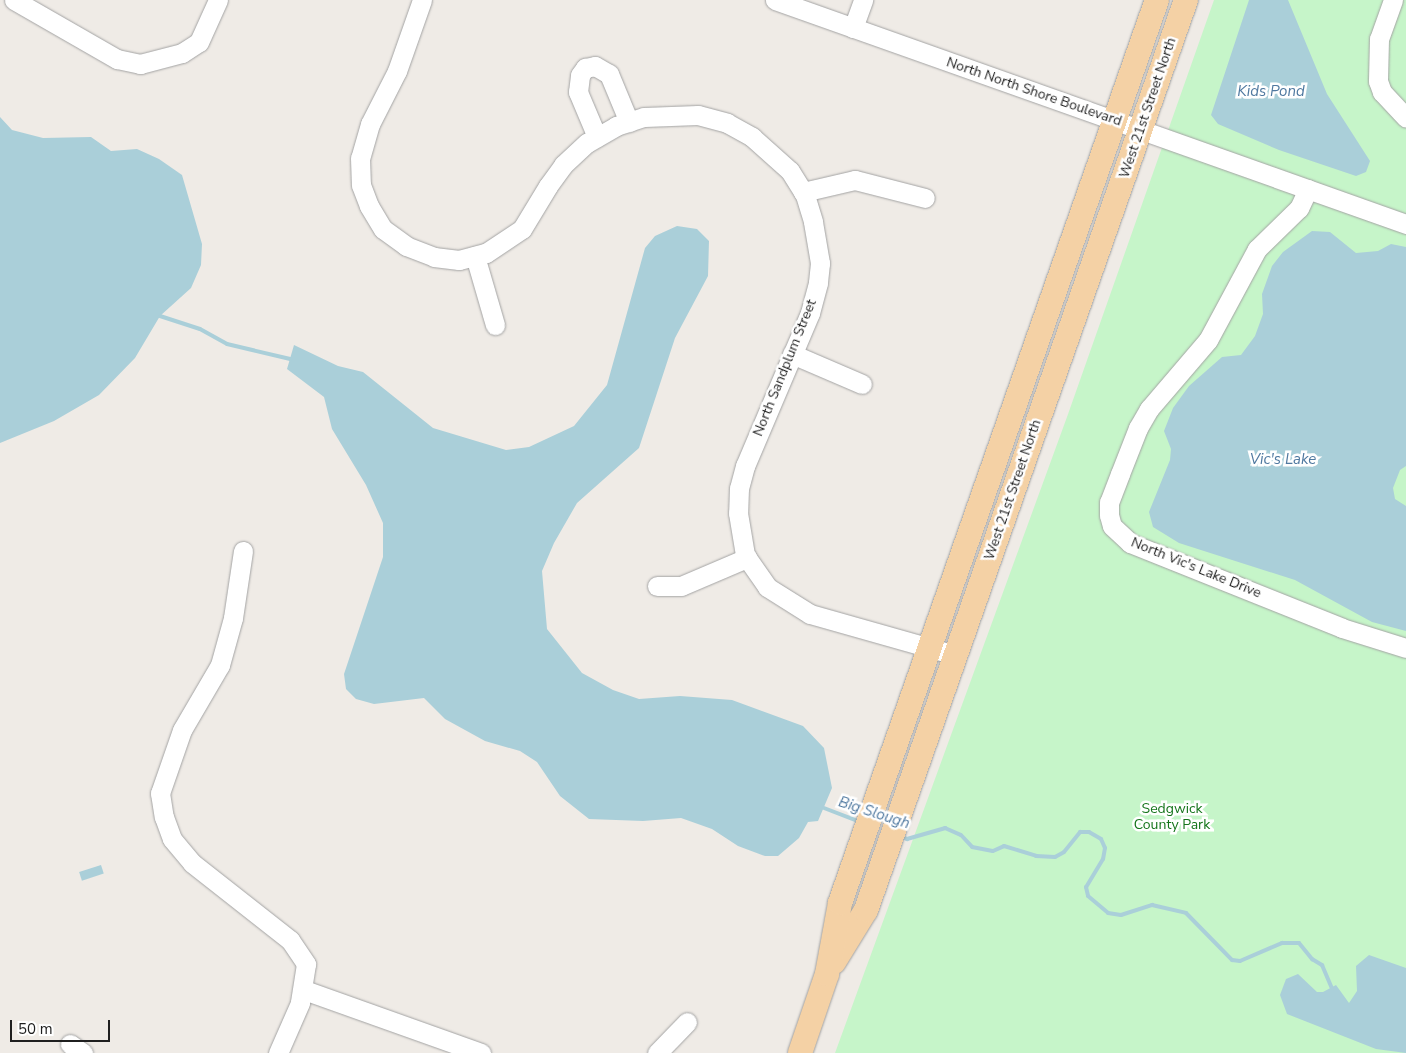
<!DOCTYPE html>
<html>
<head>
<meta charset="utf-8">
<style>
	body { margin:0 }
	#map { position:relative; width:1406px; height:1053px; overflow:hidden; background:#efebe6; font-family:"Nunito Sans",sans-serif }
	div>[style] { position:absolute }
	[style*='--x'] { left:calc(var(--x)*1px); top:calc(var(--y)*1px); width:calc(var(--w)*1px); rotate:calc(var(--a)*1deg) }
	.park>* { inset:0; background:#c6f5c9 }
	.water>* { inset:0; background:#aacfd9; transform-origin:0 0 }
	.stream>* { height:4px; margin:-2px; padding:0 2px; transform-origin:2px; border-radius:2px; background:#aacfd9 }
	.roads { filter:drop-shadow(0 0 1px #a3a3a3) drop-shadow(0 0 1px #a3a3a3) }
	.minor>* { height:19px; margin:-9.5px; padding:0 9.5px; transform-origin:9.5px; border-radius:9.5px; background:#fff }
	.major>* { height:24px; margin:-12px; padding:0 12px; transform-origin:12px; border-radius:12px; background:#f4d1a5 }
	span { translate:-50% -50%; white-space:nowrap; text-align:center; line-height:1.15; -webkit-text-stroke:5px #fff; paint-order:stroke }
	.street-label { font-size:14px; color:#1f1f1f }
	.park-label { font-size:14px; color:#15751b }
	.water-label { font-size:15px; color:#5079a0; font-style:italic }
	.scale { position:absolute; left:10px; top:1020px; width:100px; height:22px; box-sizing:border-box; border:2px solid #1f1f1f; border-top:0; padding-left:6px; font-size:15px; line-height:18px; white-space:nowrap; color:#1f1f1f; -webkit-text-stroke:4px #fff; paint-order:stroke }
</style>
</head>
<body>
<div id="map">
	<div class="park">
		<div style="clip-path:polygon(1214px 0,1406px 0,1406px 1053px,835px 1053px,1067px 417px)"></div>
	</div>
	<div class="water">
		<div style="clip-path:polygon(1249px 0,1288px 0,1327px 94px,1370px 161px,1366px 172px,1356px 176px,1279px 150px,1218px 124px,1211px 115px)"></div>
		<div style="clip-path:polygon(0 117px,12px 130px,43px 138px,91px 137px,111px 151px,137px 149px,159px 159px,182px 175px,202px 244px,201px 265px,191px 288px,160px 316px,135px 358px,99px 395px,54px 421px,0 443px)"></div>
		<div style="clip-path:polygon(677px 226px,697px 229px,709px 241px,708px 276px,675px 338px,639px 448px,577px 503px,554px 543px,542px 571px,547px 629px,582px 673px,613px 690px,639px 699px,680px 696px,732px 700px,803px 726px,824px 748px,832px 788px,818px 821px,808px 822px,799px 838px,778px 856px,765px 856px,738px 846px,712px 829px,681px 818px,643px 821px,589px 819px,560px 796px,537px 762px,520px 751px,485px 741px,445px 719px,424px 698px,374px 704px,356px 699px,346px 689px,344px 674px,383px 557px,383px 523px,366px 485px,332px 429px,324px 397px,287px 369px,294px 345px,338px 366px,363px 372px,433px 428px,506px 450px,529px 447px,574px 426px,607px 385px,645px 248px,655px 236px)"></div>
		<div style="clip-path:polygon(1312px 231px,1330px 232px,1356px 253px,1378px 251px,1391px 244px,1406px 247px,1406px 466px,1400px 470px,1393px 488px,1395px 499px,1406px 506px,1406px 631px,1372px 622px,1295px 580px,1179px 543px,1153px 527px,1149px 512px,1170px 460px,1171px 449px,1164px 431px,1173px 408px,1189px 386px,1222px 357px,1241px 355px,1255px 336px,1263px 314px,1262px 294px,1272px 266px,1283px 252px)"></div>
		<div style="left:101px;top:865px;width:9px;height:23px;rotate:72deg"></div>
		<div style="clip-path:polygon(1369px 955px,1406px 968px,1406px 1053px,1376px 1049px,1287px 1014px,1280px 995px,1286px 979px,1298px 974px,1317px 992px,1323px 992px,1336px 985px,1349px 1003px,1357px 991px,1356px 966px)"></div>
	</div>
	<div class="stream">
		<div style="--x:160;--y:316;--w:42;--a:18"></div>
		<div style="--x:200;--y:329;--w:31;--a:29"></div>
		<div style="--x:227;--y:344;--w:65;--a:13.4"></div>
		<div style="--x:824;--y:808;--w:40;--a:21"></div>
		<div style="--x:901;--y:836;--w:7;--a:27"></div>
		<div style="--x:907;--y:839;--w:40;--a:-16"></div>
		<div style="--x:945;--y:828;--w:17;--a:24"></div>
		<div style="--x:961;--y:835;--w:16;--a:47"></div>
		<div style="--x:972;--y:847;--w:21;--a:11"></div>
		<div style="--x:993;--y:851;--w:12;--a:-24"></div>
		<div style="--x:1004;--y:846;--w:34;--a:17"></div>
		<div style="--x:1036;--y:856;--w:19;--a:3"></div>
		<div style="--x:1055;--y:857;--w:10;--a:-29"></div>
		<div style="--x:1064;--y:852;--w:26;--a:-51"></div>
		<div style="--x:1080;--y:832;--w:9;--a:0"></div>
		<div style="--x:1089;--y:832;--w:14;--a:30"></div>
		<div style="--x:1101;--y:839;--w:10;--a:66"></div>
		<div style="--x:1105;--y:848;--w:11;--a:100"></div>
		<div style="--x:1103;--y:859;--w:33;--a:121"></div>
		<div style="--x:1086;--y:887;--w:9;--a:77"></div>
		<div style="--x:1088;--y:896;--w:26;--a:40"></div>
		<div style="--x:1108;--y:913;--w:13;--a:9"></div>
		<div style="--x:1121;--y:915;--w:33;--a:-18"></div>
		<div style="--x:1152;--y:905;--w:35;--a:13"></div>
		<div style="--x:1186;--y:913;--w:66;--a:45.6"></div>
		<div style="--x:1232;--y:960;--w:8;--a:7"></div>
		<div style="--x:1240;--y:961;--w:46;--a:-23.2"></div>
		<div style="--x:1282;--y:943;--w:17;--a:0"></div>
		<div style="--x:1299;--y:943;--w:21;--a:51"></div>
		<div style="--x:1312;--y:959;--w:12;--a:31"></div>
		<div style="--x:1322;--y:965;--w:25;--a:67"></div>
	</div>
	<div class="roads">
		<div class="minor">
			<div style="--x:14;--y:0;--w:119;--a:29.8"></div>
			<div style="--x:117;--y:59;--w:24;--a:12"></div>
			<div style="--x:140;--y:64;--w:43;--a:-14.7"></div>
			<div style="--x:182;--y:53;--w:20;--a:-33"></div>
			<div style="--x:199;--y:42;--w:46;--a:-65.7"></div>
			<div style="--x:422;--y:0;--w:75;--a:109.4"></div>
			<div style="--x:397;--y:71;--w:59;--a:117"></div>
			<div style="--x:370;--y:124;--w:35;--a:106"></div>
			<div style="--x:360;--y:158;--w:27;--a:88"></div>
			<div style="--x:361;--y:185;--w:22;--a:69"></div>
			<div style="--x:369;--y:206;--w:27;--a:59"></div>
			<div style="--x:383;--y:229;--w:29;--a:36"></div>
			<div style="--x:406;--y:246;--w:30;--a:21"></div>
			<div style="--x:434;--y:257;--w:25;--a:7"></div>
			<div style="--x:459;--y:260;--w:28;--a:-15"></div>
			<div style="--x:486;--y:253;--w:43;--a:-33.7"></div>
			<div style="--x:522;--y:229;--w:50;--a:-58.8"></div>
			<div style="--x:548;--y:186;--w:26;--a:-54"></div>
			<div style="--x:563;--y:165;--w:33;--a:-43"></div>
			<div style="--x:587;--y:143;--w:34;--a:-30"></div>
			<div style="--x:616;--y:126;--w:29;--a:-18"></div>
			<div style="--x:644;--y:117;--w:54;--a:-2.1"></div>
			<div style="--x:698;--y:115;--w:30;--a:15"></div>
			<div style="--x:727;--y:123;--w:29;--a:29"></div>
			<div style="--x:752;--y:137;--w:51;--a:41.8"></div>
			<div style="--x:790;--y:171;--w:28;--a:58"></div>
			<div style="--x:805;--y:195;--w:28;--a:73"></div>
			<div style="--x:813;--y:222;--w:42;--a:80.3"></div>
			<div style="--x:820;--y:263;--w:20;--a:96"></div>
			<div style="--x:818;--y:283;--w:31;--a:105"></div>
			<div style="--x:810;--y:313;--w:166;--a:113"></div>
			<div style="--x:745;--y:466;--w:23;--a:105"></div>
			<div style="--x:739;--y:488;--w:25;--a:92"></div>
			<div style="--x:738;--y:513;--w:43;--a:80.5"></div>
			<div style="--x:745;--y:555;--w:39;--a:55"></div>
			<div style="--x:767;--y:587;--w:51;--a:32.1"></div>
			<div style="--x:810;--y:614;--w:151;--a:15.8"></div>
			<div style="--x:775;--y:0;--w:670;--a:19.54"></div>
			<div style="--x:1393;--y:0;--w:41;--a:109.7"></div>
			<div style="--x:1379;--y:39;--w:42;--a:91.4"></div>
			<div style="--x:1378;--y:81;--w:12;--a:70"></div>
			<div style="--x:1382;--y:92;--w:35;--a:47"></div>
			<div style="--x:853;--y:28;--w:30;--a:-70"></div>
			<div style="--x:597;--y:137;--w:49;--a:-112.9"></div>
			<div style="--x:578;--y:92;--w:17;--a:-83"></div>
			<div style="--x:580;--y:75;--w:9;--a:-54"></div>
			<div style="--x:585;--y:68;--w:10;--a:-11"></div>
			<div style="--x:595;--y:66;--w:16;--a:30"></div>
			<div style="--x:609;--y:74;--w:52;--a:67.4"></div>
			<div style="--x:1308;--y:189;--w:21;--a:115"></div>
			<div style="--x:1299;--y:208;--w:59;--a:135.7"></div>
			<div style="--x:1257;--y:249;--w:103;--a:118.3"></div>
			<div style="--x:1208;--y:340;--w:91;--a:130.5"></div>
			<div style="--x:1149;--y:409;--w:22;--a:120"></div>
			<div style="--x:1138;--y:428;--w:49;--a:111.4"></div>
			<div style="--x:1120;--y:474;--w:30;--a:111"></div>
			<div style="--x:1109;--y:502;--w:13;--a:90"></div>
			<div style="--x:1109;--y:515;--w:11;--a:75"></div>
			<div style="--x:1112;--y:526;--w:25;--a:43"></div>
			<div style="--x:1130;--y:543;--w:228;--a:21.8"></div>
			<div style="--x:1342;--y:628;--w:67;--a:17.4"></div>
			<div style="--x:803;--y:192;--w:53;--a:-13"></div>
			<div style="--x:855;--y:180;--w:72;--a:14.4"></div>
			<div style="--x:475;--y:256;--w:72;--a:73.8"></div>
			<div style="--x:792;--y:354;--w:76;--a:23.2"></div>
			<div style="--x:243;--y:551;--w:68;--a:98.5"></div>
			<div style="--x:233;--y:618;--w:49;--a:105.5"></div>
			<div style="--x:220;--y:665;--w:75;--a:120.3"></div>
			<div style="--x:182;--y:730;--w:67;--a:109.2"></div>
			<div style="--x:160;--y:793;--w:24;--a:81"></div>
			<div style="--x:164;--y:817;--w:23;--a:70"></div>
			<div style="--x:172;--y:839;--w:31;--a:50"></div>
			<div style="--x:192;--y:863;--w:125;--a:38.2"></div>
			<div style="--x:290;--y:940;--w:29;--a:56"></div>
			<div style="--x:306;--y:964;--w:39;--a:99"></div>
			<div style="--x:300;--y:1003;--w:55;--a:113.7"></div>
			<div style="--x:657;--y:586;--w:24;--a:0"></div>
			<div style="--x:681;--y:586;--w:72;--a:-23"></div>
			<div style="--x:304;--y:990;--w:188;--a:19.6"></div>
			<div style="--x:70;--y:1044;--w:16;--a:35"></div>
			<div style="--x:657;--y:1053;--w:43;--a:-45.9"></div>
		</div>
		<div class="major">
			<div style="--x:834;--y:962;--w:61;--a:-58.4"></div>
			<div style="--x:866;--y:910;--w:965;--a:-70.63"></div>
			<div style="--x:800;--y:1053;--w:83;--a:-71.1"></div>
			<div style="--x:827;--y:974;--w:72;--a:-79.6"></div>
			<div style="--x:840;--y:903;--w:957;--a:-70.66"></div>
		</div>
	</div>
	<div class="street-label">
		<span style="left:1034px;top:92px;rotate:19deg">North North Shore Boulevard</span>
		<span style="left:1148px;top:108px;rotate:-71deg">West 21st Street North</span>
		<span style="left:785px;top:368px;rotate:-68deg">North Sandplum Street</span>
		<span style="left:1013px;top:490px;rotate:-71deg">West 21st Street North</span>
		<span style="left:1196px;top:568px;rotate:22deg">North Vic's Lake Drive</span>
	</div>
	<div class="park-label">
		<span style="left:1172px;top:817px">Sedgwick<br>County Park</span>
	</div>
	<div class="water-label">
		<span style="left:1271px;top:92px">Kids Pond</span>
		<span style="left:1283px;top:460px">Vic's Lake</span>
		<span style="left:874px;top:813px;rotate:18deg">Big Slough</span>
	</div>
	<div class="scale">50 m</div>
</div>
</body>
</html>
